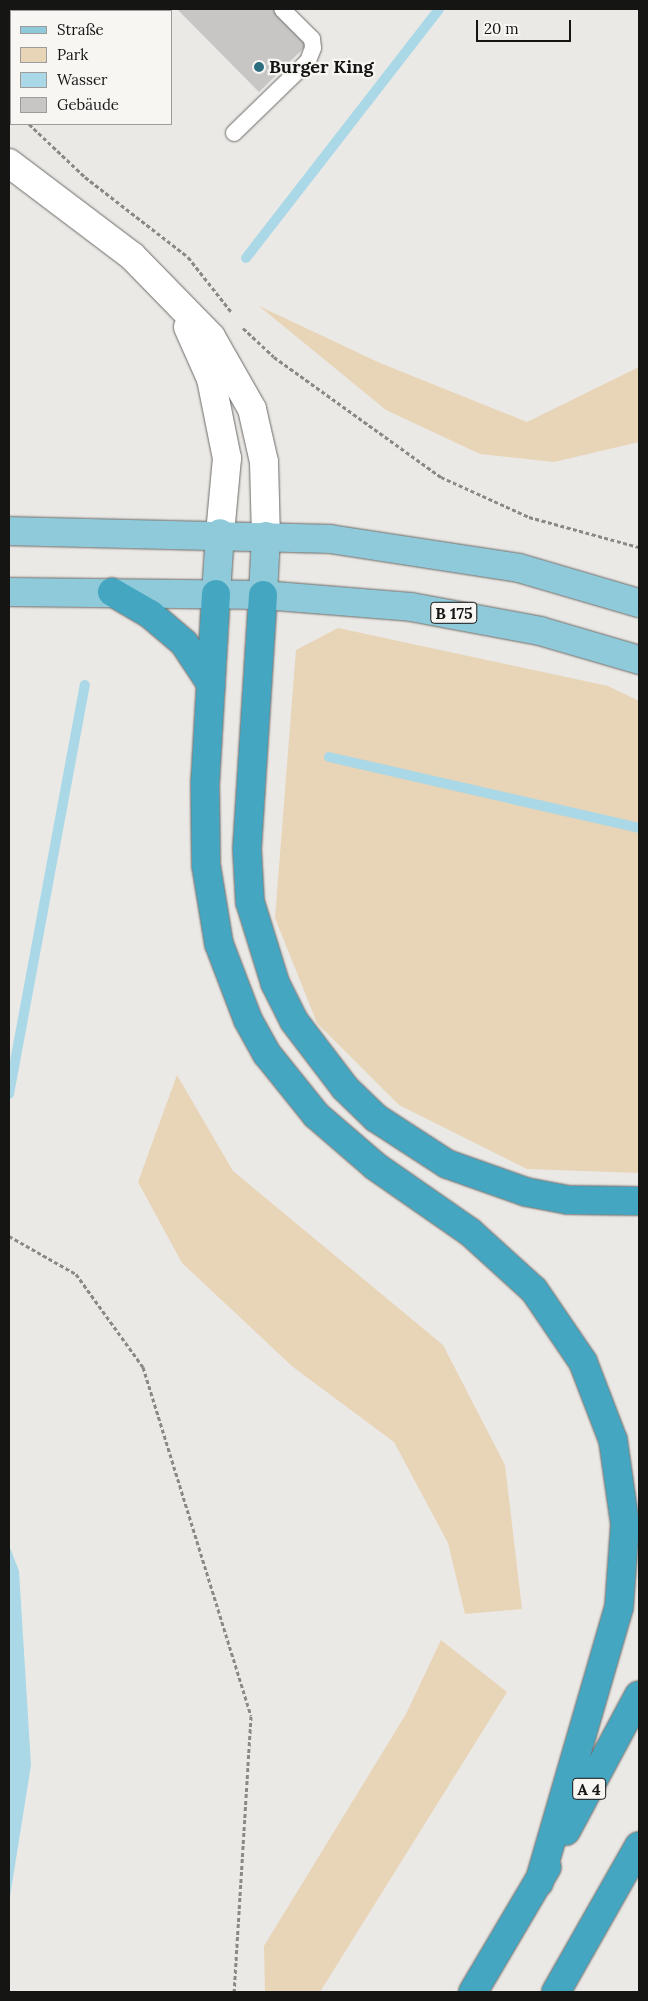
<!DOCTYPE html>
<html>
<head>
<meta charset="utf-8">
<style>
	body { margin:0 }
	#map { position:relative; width:648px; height:2001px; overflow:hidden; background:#ebe9e6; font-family:Lora,serif }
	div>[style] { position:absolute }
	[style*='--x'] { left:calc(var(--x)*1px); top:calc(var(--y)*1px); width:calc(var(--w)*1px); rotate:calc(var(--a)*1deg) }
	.green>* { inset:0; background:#e8d4b6 }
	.water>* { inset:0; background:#aad8e6 }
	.stream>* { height:10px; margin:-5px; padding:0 5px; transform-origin:5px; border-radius:5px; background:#aad8e6 }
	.building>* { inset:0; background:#c8c6c4 }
	.path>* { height:3px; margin-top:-1.5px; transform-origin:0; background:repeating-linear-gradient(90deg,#8a8986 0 4px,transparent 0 6.5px) }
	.roads { filter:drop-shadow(0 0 1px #6c6a67) drop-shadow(0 0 1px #6c6a67) }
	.lane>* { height:16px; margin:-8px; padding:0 8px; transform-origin:8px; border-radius:8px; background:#fff }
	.secondary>* { height:28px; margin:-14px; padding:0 14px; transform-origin:14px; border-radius:14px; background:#fff }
	.primary>* { height:28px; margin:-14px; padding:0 14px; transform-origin:14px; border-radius:14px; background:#8fcada }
	.highway>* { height:28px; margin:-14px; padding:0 14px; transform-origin:14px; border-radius:14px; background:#45a6c1 }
	.dots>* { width:14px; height:14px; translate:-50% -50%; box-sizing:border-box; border:2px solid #f8f6f3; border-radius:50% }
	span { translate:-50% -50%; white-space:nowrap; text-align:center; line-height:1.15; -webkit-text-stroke:4.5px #f8f6f3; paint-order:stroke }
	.shield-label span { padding:1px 4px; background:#f8f6f3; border:1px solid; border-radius:4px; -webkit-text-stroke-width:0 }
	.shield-label { font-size:16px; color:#151514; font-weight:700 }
	.poi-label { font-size:18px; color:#151514; font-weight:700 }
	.left { translate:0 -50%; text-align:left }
	.frame { position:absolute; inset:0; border:10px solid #151514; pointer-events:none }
	.legend { position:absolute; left:10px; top:10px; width:162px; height:115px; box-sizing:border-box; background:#f8f6f3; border:1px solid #9d9c9a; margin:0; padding:6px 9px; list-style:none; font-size:15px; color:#151514 }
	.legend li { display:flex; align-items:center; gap:10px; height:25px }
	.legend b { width:25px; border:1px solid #9d9c9a }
	.scale { position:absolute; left:476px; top:20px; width:95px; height:22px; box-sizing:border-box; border:2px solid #151514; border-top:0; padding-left:6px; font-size:15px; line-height:18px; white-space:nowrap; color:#151514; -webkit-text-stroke:4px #f8f6f3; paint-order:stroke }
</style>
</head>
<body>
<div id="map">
	<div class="green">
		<div style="clip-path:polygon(259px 306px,380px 363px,527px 422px,639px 367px,639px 442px,554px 462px,480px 454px,386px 410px)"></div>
		<div style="clip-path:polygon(338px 628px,608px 686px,639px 701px,639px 1173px,527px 1169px,399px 1105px,317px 1023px,275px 918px,296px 650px)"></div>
		<div style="clip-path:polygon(177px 1075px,233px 1171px,443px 1345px,505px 1465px,522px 1609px,465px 1614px,448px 1543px,394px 1442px,293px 1367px,182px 1263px,138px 1182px)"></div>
		<div style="clip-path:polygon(441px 1640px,507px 1692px,320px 1992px,265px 1992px,264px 1946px,406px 1714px)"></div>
	</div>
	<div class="water">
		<div style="clip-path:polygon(9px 1545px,19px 1571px,31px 1765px,9px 1903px)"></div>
	</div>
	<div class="stream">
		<div style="--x:246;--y:258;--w:315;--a:-52.2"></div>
		<div style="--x:329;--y:757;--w:318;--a:12.9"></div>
		<div style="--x:9;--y:1094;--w:416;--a:-79.5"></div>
	</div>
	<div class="building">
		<div style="clip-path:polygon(177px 9px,275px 9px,309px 43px,259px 92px)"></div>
	</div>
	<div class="path">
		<div style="--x:9;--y:106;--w:3;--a:45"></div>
		<div style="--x:29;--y:124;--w:77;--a:43.4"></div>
		<div style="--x:85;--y:177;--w:130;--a:37.8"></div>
		<div style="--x:188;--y:257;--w:71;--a:51.8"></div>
		<div style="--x:243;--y:328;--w:42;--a:43.1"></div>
		<div style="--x:274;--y:357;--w:206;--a:35.7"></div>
		<div style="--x:441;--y:477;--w:97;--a:24.4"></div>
		<div style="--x:529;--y:517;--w:114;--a:15.3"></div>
		<div style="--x:9;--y:1236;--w:77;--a:29.6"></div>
		<div style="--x:76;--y:1274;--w:115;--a:54.2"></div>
		<div style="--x:143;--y:1367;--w:365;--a:72.8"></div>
		<div style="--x:251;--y:1716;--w:277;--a:93.5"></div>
	</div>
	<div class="roads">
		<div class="lane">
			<div style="--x:234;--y:133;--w:103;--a:-44.2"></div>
			<div style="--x:308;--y:61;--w:14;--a:-69"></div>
			<div style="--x:313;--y:48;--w:9;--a:-96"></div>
			<div style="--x:312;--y:39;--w:42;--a:-135"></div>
		</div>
		<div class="secondary">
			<div style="--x:9;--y:163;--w:154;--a:37.1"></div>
			<div style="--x:132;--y:256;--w:113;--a:45.7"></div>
			<div style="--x:211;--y:337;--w:83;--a:60.3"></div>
			<div style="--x:252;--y:409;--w:54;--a:77.2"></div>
			<div style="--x:264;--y:462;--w:74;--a:88.5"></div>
			<div style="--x:188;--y:327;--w:57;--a:66.1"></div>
			<div style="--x:211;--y:379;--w:81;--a:78.6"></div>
			<div style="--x:227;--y:458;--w:75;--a:95.3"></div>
		</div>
		<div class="primary">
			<div style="--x:9;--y:531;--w:321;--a:1.4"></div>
			<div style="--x:330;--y:539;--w:191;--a:8.7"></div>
			<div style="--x:519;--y:568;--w:125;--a:16.3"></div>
			<div style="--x:9;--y:592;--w:254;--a:0.7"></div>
			<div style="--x:263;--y:595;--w:148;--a:4.6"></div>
			<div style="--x:411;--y:607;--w:131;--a:10.5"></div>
			<div style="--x:540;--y:631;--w:103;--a:16.3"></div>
			<div style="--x:216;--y:594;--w:61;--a:-86.2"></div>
			<div style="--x:263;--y:595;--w:59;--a:-87.1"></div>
		</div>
		<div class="highway">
			<div style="--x:112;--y:592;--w:44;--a:30.1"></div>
			<div style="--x:150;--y:614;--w:45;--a:40.5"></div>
			<div style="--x:184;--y:643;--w:49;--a:56.6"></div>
			<div style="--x:216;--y:594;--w:189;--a:93.3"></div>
			<div style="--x:205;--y:783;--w:82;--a:89.3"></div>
			<div style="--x:206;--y:865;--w:80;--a:80.7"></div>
			<div style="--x:219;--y:944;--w:81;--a:69.1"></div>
			<div style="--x:248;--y:1020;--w:39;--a:61"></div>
			<div style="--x:267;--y:1054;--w:78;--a:51.2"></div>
			<div style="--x:316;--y:1115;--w:78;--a:40.8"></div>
			<div style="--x:375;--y:1166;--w:116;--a:34.8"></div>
			<div style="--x:470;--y:1232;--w:86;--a:42.2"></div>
			<div style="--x:534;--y:1290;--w:87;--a:55.8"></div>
			<div style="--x:583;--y:1362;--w:84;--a:69"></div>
			<div style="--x:613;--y:1440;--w:85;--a:81.9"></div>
			<div style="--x:625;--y:1524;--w:83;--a:94.1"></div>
			<div style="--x:619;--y:1607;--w:287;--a:106.2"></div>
			<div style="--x:263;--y:595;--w:255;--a:93.6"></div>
			<div style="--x:247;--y:849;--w:53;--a:86.8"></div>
			<div style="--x:250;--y:902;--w:85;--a:72.8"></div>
			<div style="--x:275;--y:983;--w:42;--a:63.4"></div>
			<div style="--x:294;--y:1021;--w:84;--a:52.7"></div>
			<div style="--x:345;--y:1088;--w:43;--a:44.1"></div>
			<div style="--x:376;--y:1118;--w:85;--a:32.9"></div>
			<div style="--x:447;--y:1164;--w:84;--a:19.5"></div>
			<div style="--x:526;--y:1192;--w:43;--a:10.8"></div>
			<div style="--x:568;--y:1200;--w:71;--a:0.8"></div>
			<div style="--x:566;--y:1831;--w:154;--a:-61.8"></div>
			<div style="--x:473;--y:1992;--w:145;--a:-59.4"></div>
			<div style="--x:556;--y:1992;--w:168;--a:-60.4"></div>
		</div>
	</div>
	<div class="dots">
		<div style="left:259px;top:67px;background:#2c6e80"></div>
	</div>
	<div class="shield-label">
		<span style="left:454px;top:613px">B 175</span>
		<span style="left:589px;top:1789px">A 4</span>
	</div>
	<div class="poi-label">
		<span class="left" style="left:269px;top:67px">Burger King</span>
	</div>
	<div class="frame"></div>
	<ul class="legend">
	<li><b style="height:6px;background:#8fcada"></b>Straße</li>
	<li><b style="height:14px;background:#e8d4b6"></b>Park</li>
	<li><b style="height:14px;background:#aad8e6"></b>Wasser</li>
	<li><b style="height:14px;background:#c8c6c4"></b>Gebäude</li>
	</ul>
	<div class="scale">20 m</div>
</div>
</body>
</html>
